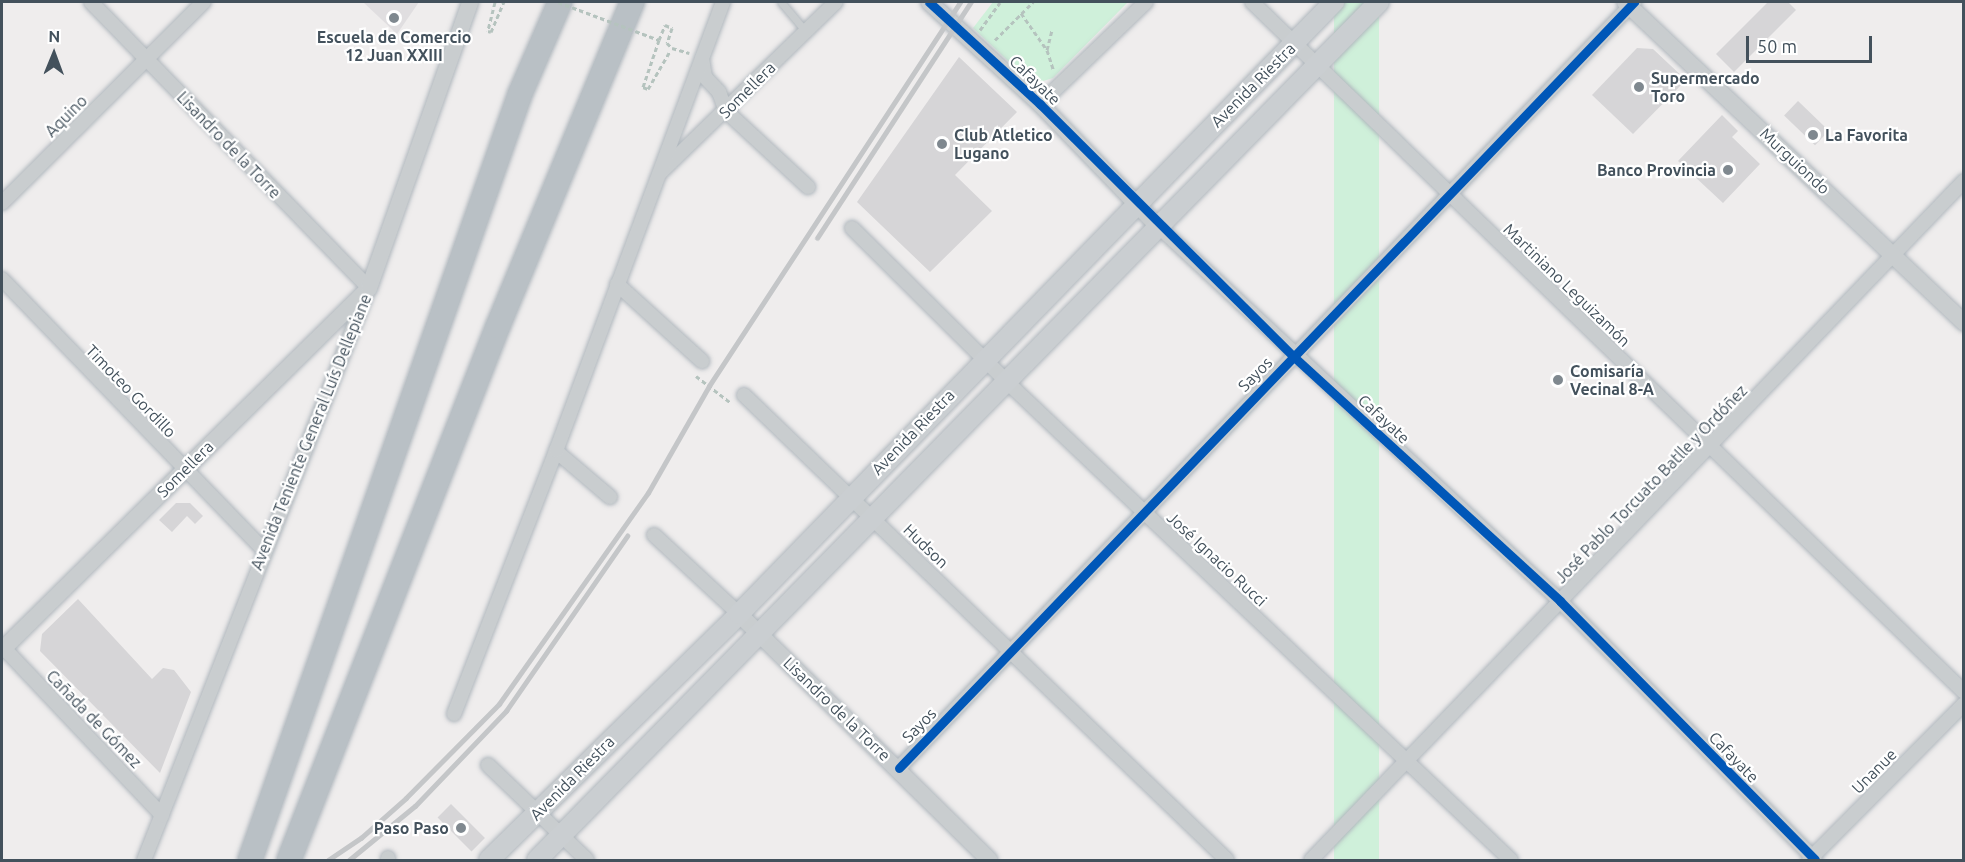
<!DOCTYPE html>
<html>
<head>
<meta charset="utf-8">
<style>
	body { margin:0 }
	#map { position:relative; width:1965px; height:862px; overflow:hidden; background:#efeded; font-family:Ubuntu,sans-serif }
	div>[style] { position:absolute }
	[style*='--x'] { left:calc(var(--x)*1px); top:calc(var(--y)*1px); width:calc(var(--w)*1px); rotate:calc(var(--a)*1deg) }
	.education>* { inset:0; background:#e0dee0 }
	.green>* { inset:0; background:#cff0da; transform-origin:0 0 }
	.building>* { inset:0; background:#d6d5d7; transform-origin:0 0 }
	.path>* { height:3px; margin-top:-1.5px; transform-origin:0; background:repeating-linear-gradient(90deg,#b5c3be 0 4.5px,transparent 0 7.5px) }
	.roads { filter:drop-shadow(0 0 2px #b1b8be) drop-shadow(0 0 2px #b1b8be) }
	.service>* { height:7px; margin:-3.5px; padding:0 3.5px; transform-origin:3.5px; border-radius:3.5px; background:#c9cdcf }
	.minor>* { height:14px; margin:-7px; padding:0 7px; transform-origin:7px; border-radius:7px; background:#c9cdcf }
	.tertiary>* { height:16px; margin:-8px; padding:0 8px; transform-origin:8px; border-radius:8px; background:#c9cdcf }
	.secondary>* { height:20px; margin:-10px; padding:0 10px; transform-origin:10px; border-radius:10px; background:#caced1 }
	.motorway>* { height:24px; margin:-12px; padding:0 12px; transform-origin:12px; border-radius:12px; background:#b9c0c5 }
	.rail>* { height:4.5px; margin:-2.25px; padding:0 2.25px; transform-origin:2.25px; border-radius:2.25px; background:#c4c6c8 }
	.path-bridge>* { height:3px; margin-top:-1.5px; transform-origin:0; background:repeating-linear-gradient(90deg,#b5c3be 0 4.5px,transparent 0 7.5px) }
	.cycleway>* { height:9px; margin:-4.5px; padding:0 4.5px; transform-origin:4.5px; border-radius:4.5px; background:#0057b8 }
	.dots>* { width:16px; height:16px; translate:-50% -50%; box-sizing:border-box; border:3px solid #fff; border-radius:50% }
	span { translate:-50% -50%; white-space:nowrap; text-align:center; line-height:1.15; -webkit-text-stroke:4.5px #fff; paint-order:stroke }
	.poi-label { font-size:16px; color:#43515c; font-weight:700 }
	.left { translate:0 -50%; text-align:left }
	.right { translate:-100% -50%; text-align:right }
	.street-label { font-size:16px; color:#43515c }
	.frame { position:absolute; inset:0; border:3px solid #43515c; pointer-events:none }
	.north { position:absolute; left:24px; top:24px; width:60px; height:60px; -webkit-text-stroke:4px #fff; paint-order:stroke; rotate:1deg; font-size:16px; font-weight:700; line-height:24px; text-align:center; color:#43515c }
	.north::after { content:''; display:block; margin:auto; width:21px; height:27px; background:#43515c; clip-path:polygon(50% 0,100% 100%,50% 72%,0 100%) }
	.scale { position:absolute; left:1746px; top:36px; width:126px; height:27px; box-sizing:border-box; border:3px solid #43515c; border-top:0; padding-left:8px; font-size:18px; line-height:21px; white-space:nowrap; color:#43515c; -webkit-text-stroke:4px #fff; paint-order:stroke }
</style>
</head>
<body>
<div id="map">
	<div class="education">
		<div style="clip-path:polygon(363px 2px,419px 2px,397px 34px)"></div>
	</div>
	<div class="green">
		<div style="clip-path:polygon(993px 2px,1128px 2px,1053px 78px,1040px 82px,1024px 76px,973px 28px)"></div>
		<div style="left:1334px;top:2px;width:45px;height:1204px"></div>
	</div>
	<div class="building">
		<div style="clip-path:polygon(1768px 2px,1788px 2px,1796px 10px,1734px 72px,1716px 54px)"></div>
		<div style="clip-path:polygon(1637px 48px,1653px 49px,1686px 80px,1633px 134px,1592px 95px)"></div>
		<div style="clip-path:polygon(959px 57px,1017px 112px,955px 175px,992px 211px,930px 272px,857px 202px)"></div>
		<div style="left:1798px;top:101px;width:43px;height:20px;rotate:44deg"></div>
		<div style="clip-path:polygon(1722px 115px,1738px 131px,1732px 137px,1760px 164px,1723px 203px,1678px 161px)"></div>
		<div style="clip-path:polygon(176px 503px,190px 503px,203px 516px,195px 524px,187px 516px,172px 532px,159px 520px)"></div>
		<div style="clip-path:polygon(78px 599px,152px 679px,163px 668px,174px 670px,191px 692px,160px 773px,40px 651px,42px 634px)"></div>
		<div style="left:451px;top:804px;width:48px;height:19px;rotate:45deg"></div>
	</div>
	<div class="path">
		<div style="--x:495;--y:2;--w:30;--a:104"></div>
		<div style="--x:488;--y:31;--w:3;--a:18"></div>
		<div style="--x:491;--y:32;--w:33;--a:-67"></div>
		<div style="--x:1021;--y:13;--w:45;--a:54.9"></div>
		<div style="--x:1047;--y:50;--w:22;--a:72"></div>
		<div style="--x:980;--y:30;--w:34;--a:-54"></div>
		<div style="--x:659;--y:40;--w:16;--a:-68"></div>
		<div style="--x:665;--y:25;--w:8;--a:23"></div>
		<div style="--x:672;--y:28;--w:16;--a:108"></div>
		<div style="--x:667;--y:43;--w:7;--a:45"></div>
		<div style="--x:672;--y:48;--w:18;--a:16"></div>
		<div style="--x:995;--y:40;--w:54;--a:-45"></div>
		<div style="--x:1047;--y:50;--w:21;--a:-76"></div>
		<div style="--x:696;--y:376;--w:44;--a:37.6"></div>
	</div>
	<div class="roads">
		<div class="service">
			<div style="--x:781;--y:2;--w:38;--a:50"></div>
		</div>
		<div class="minor">
			<div style="--x:91;--y:2;--w:399;--a:45.8"></div>
			<div style="--x:369;--y:288;--w:615;--a:111.47"></div>
			<div style="--x:1252;--y:2;--w:991;--a:44.1"></div>
			<div style="--x:702;--y:58;--w:19;--a:81"></div>
			<div style="--x:705;--y:77;--w:21;--a:47"></div>
			<div style="--x:719;--y:92;--w:20;--a:70"></div>
			<div style="--x:726;--y:111;--w:112;--a:42.8"></div>
			<div style="--x:1040;--y:104;--w:147;--a:-43.9"></div>
			<div style="--x:660;--y:173;--w:245;--a:-44.2"></div>
			<div style="--x:2;--y:203;--w:285;--a:-44.9"></div>
			<div style="--x:1157;--y:225;--w:551;--a:43.01"></div>
			<div style="--x:1560;--y:601;--w:363;--a:45.4"></div>
			<div style="--x:852;--y:228;--w:217;--a:44.8"></div>
			<div style="--x:1006;--y:381;--w:696;--a:43.49"></div>
			<div style="--x:2;--y:279;--w:377;--a:46"></div>
			<div style="--x:617;--y:284;--w:115;--a:42.2"></div>
			<div style="--x:744;--y:395;--w:670;--a:43.91"></div>
			<div style="--x:556;--y:451;--w:71;--a:40.4"></div>
			<div style="--x:654;--y:535;--w:116;--a:42.9"></div>
			<div style="--x:2;--y:646;--w:233;--a:46.6"></div>
			<div style="--x:454;--y:714;--w:282;--a:-68.8"></div>
			<div style="--x:556;--y:451;--w:479;--a:-69.6"></div>
			<div style="--x:488;--y:765;--w:137;--a:43.8"></div>
			<div style="--x:899;--y:768;--w:1062;--a:-46.18"></div>
			<div style="--x:388;--y:860;--w:2;--a:-90"></div>
			<div style="--x:1311;--y:860;--w:942;--a:-46.12"></div>
			<div style="--x:1809;--y:860;--w:220;--a:-45.2"></div>
		</div>
		<div class="tertiary">
			<div style="--x:929;--y:2;--w:151;--a:42.6"></div>
			<div style="--x:1040;--y:104;--w:168;--a:46"></div>
			<div style="--x:1625;--y:2;--w:467;--a:43.4"></div>
			<div style="--x:739;--y:614;--w:351;--a:44.5"></div>
			<div style="--x:2;--y:650;--w:515;--a:-44.61"></div>
			<div style="--x:369;--y:288;--w:303;--a:-70.5"></div>
		</div>
		<div class="secondary">
			<div style="--x:489;--y:860;--w:351;--a:-44.5"></div>
			<div style="--x:739;--y:614;--w:854;--a:-45.81"></div>
			<div style="--x:537;--y:860;--w:1202;--a:-45.54"></div>
		</div>
		<div class="motorway">
			<div style="--x:250;--y:860;--w:812;--a:-70.58"></div>
			<div style="--x:520;--y:94;--w:100;--a:-66.5"></div>
			<div style="--x:289;--y:860;--w:573;--a:-68.63"></div>
			<div style="--x:498;--y:326;--w:351;--a:-67.5"></div>
		</div>
	</div>
	<div class="rail">
		<div style="--x:817;--y:238;--w:282;--a:-56.9"></div>
		<div style="--x:328;--y:860;--w:40;--a:-34"></div>
		<div style="--x:361;--y:838;--w:60;--a:-41.6"></div>
		<div style="--x:406;--y:798;--w:132;--a:-45.3"></div>
		<div style="--x:499;--y:704;--w:258;--a:-54.8"></div>
		<div style="--x:648;--y:493;--w:123;--a:-60.3"></div>
		<div style="--x:709;--y:386;--w:459;--a:-56.8"></div>
		<div style="--x:349;--y:860;--w:85;--a:-39.3"></div>
		<div style="--x:415;--y:806;--w:132;--a:-46.2"></div>
		<div style="--x:506;--y:711;--w:213;--a:-55.3"></div>
	</div>
	<div class="path-bridge">
		<div style="--x:558;--y:2;--w:108;--a:20.6"></div>
		<div style="--x:659;--y:40;--w:50;--a:108.8"></div>
		<div style="--x:643;--y:87;--w:5;--a:22"></div>
		<div style="--x:648;--y:89;--w:44;--a:-59.9"></div>
	</div>
	<div class="cycleway">
		<div style="--x:929;--y:2;--w:151;--a:42.6"></div>
		<div style="--x:1040;--y:104;--w:357;--a:44.9"></div>
		<div style="--x:1293;--y:356;--w:362;--a:42.5"></div>
		<div style="--x:1560;--y:601;--w:363;--a:45.4"></div>
		<div style="--x:899;--y:768;--w:1062;--a:-46.18"></div>
	</div>
	<div class="dots">
		<div style="left:394px;top:18px;background:#7f888f"></div>
		<div style="left:1639px;top:87px;background:#7f888f"></div>
		<div style="left:1813px;top:135px;background:#7f888f"></div>
		<div style="left:942px;top:144px;background:#7f888f"></div>
		<div style="left:1728px;top:170px;background:#7f888f"></div>
		<div style="left:1558px;top:380px;background:#7f888f"></div>
		<div style="left:461px;top:828px;background:#7f888f"></div>
	</div>
	<div class="poi-label">
		<span style="left:394px;top:46px">Escuela de Comercio<br>12 Juan XXIII</span>
		<span class="left" style="left:1651px;top:87px">Supermercado<br>Toro</span>
		<span class="left" style="left:954px;top:144px">Club Atletico<br>Lugano</span>
		<span class="left" style="left:1825px;top:135px">La Favorita</span>
		<span class="right" style="left:1716px;top:170px">Banco Provincia</span>
		<span class="left" style="left:1570px;top:380px">Comisaría<br>Vecinal 8-A</span>
		<span class="right" style="left:449px;top:828px">Paso Paso</span>
	</div>
	<div class="street-label">
		<span style="left:1035px;top:80px;rotate:44deg">Cafayate</span>
		<span style="left:1253px;top:85px;rotate:-45deg">Avenida Riestra</span>
		<span style="left:747px;top:90px;rotate:-45deg">Somellera</span>
		<span style="left:66px;top:116px;rotate:-45deg">Aquino</span>
		<span style="left:229px;top:145px;rotate:46deg">Lisandro de la Torre</span>
		<span style="left:1795px;top:161px;rotate:43deg">Murguiondo</span>
		<span style="left:1567px;top:285px;rotate:44deg">Martiniano Leguizamón</span>
		<span style="left:1255px;top:374px;rotate:-46deg">Sayos</span>
		<span style="left:131px;top:391px;rotate:46deg">Timoteo Gordillo</span>
		<span style="left:1384px;top:419px;rotate:43deg">Cafayate</span>
		<span style="left:311px;top:432px;rotate:-68deg">Avenida Teniente General Luís Dellepiane</span>
		<span style="left:913px;top:432px;rotate:-46deg">Avenida Riestra</span>
		<span style="left:185px;top:469px;rotate:-45deg">Somellera</span>
		<span style="left:1651px;top:484px;rotate:-46deg">José Pablo Torcuato Batlle y Ordóñez</span>
		<span style="left:926px;top:546px;rotate:44deg">Hudson</span>
		<span style="left:1217px;top:559px;rotate:43deg">José Ignacio Rucci</span>
		<span style="left:837px;top:709px;rotate:44deg">Lisandro de la Torre</span>
		<span style="left:94px;top:719px;rotate:46deg">Cañada de Gómez</span>
		<span style="left:919px;top:725px;rotate:-46deg">Sayos</span>
		<span style="left:1734px;top:757px;rotate:46deg">Cafayate</span>
		<span style="left:1874px;top:771px;rotate:-45deg">Unanue</span>
		<span style="left:572px;top:778px;rotate:-45deg">Avenida Riestra</span>
	</div>
	<div class="frame"></div>
	<div class="north">N</div>
	<div class="scale">50 m</div>
</div>
</body>
</html>
